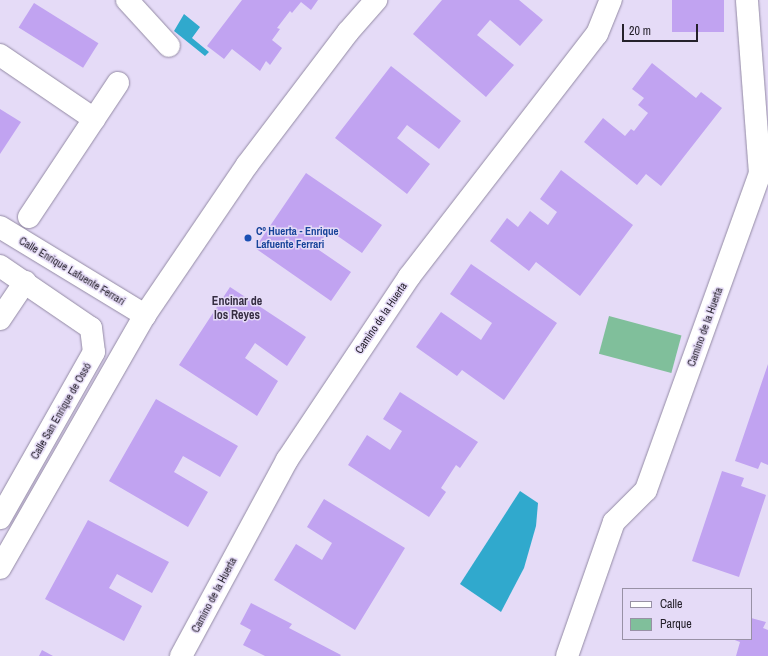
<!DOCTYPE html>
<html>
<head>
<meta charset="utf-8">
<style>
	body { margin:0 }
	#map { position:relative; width:768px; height:656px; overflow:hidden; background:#e5dbf7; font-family:"Archivo Narrow",sans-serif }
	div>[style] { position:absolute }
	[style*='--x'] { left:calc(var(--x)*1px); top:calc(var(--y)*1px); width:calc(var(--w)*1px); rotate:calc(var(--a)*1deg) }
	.green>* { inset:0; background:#80bf9b; transform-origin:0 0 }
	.water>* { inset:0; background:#30a9cd }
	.building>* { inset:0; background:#c1a3f1; transform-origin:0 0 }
	.roads { filter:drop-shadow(0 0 1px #938aa4) drop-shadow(0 0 1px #938aa4) }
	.minor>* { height:22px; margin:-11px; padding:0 11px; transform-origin:11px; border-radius:11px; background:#fff }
	.dots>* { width:11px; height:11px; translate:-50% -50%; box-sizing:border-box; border:2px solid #e5dbf7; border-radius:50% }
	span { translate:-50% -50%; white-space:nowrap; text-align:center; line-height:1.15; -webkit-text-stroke:3px #e5dbf7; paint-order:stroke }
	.transit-label { font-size:11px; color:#164399; font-weight:700 }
	.left { translate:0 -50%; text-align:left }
	.street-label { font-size:11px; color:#25212b }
	.neighbourhood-label { font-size:12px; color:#352d42; font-weight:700 }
	.legend { position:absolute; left:622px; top:588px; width:130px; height:52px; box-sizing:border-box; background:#e5dbf7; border:1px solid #9891a5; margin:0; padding:5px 7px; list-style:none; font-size:12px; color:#25212b }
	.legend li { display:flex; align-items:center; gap:8px; height:20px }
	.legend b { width:20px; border:1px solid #9891a5 }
	.scale { position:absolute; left:622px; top:24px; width:76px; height:18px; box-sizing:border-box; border:2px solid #25212b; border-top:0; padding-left:5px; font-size:12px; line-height:14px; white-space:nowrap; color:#25212b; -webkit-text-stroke:3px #e5dbf7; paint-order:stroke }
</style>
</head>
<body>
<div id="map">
	<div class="green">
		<div style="left:609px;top:316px;width:75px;height:39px;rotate:15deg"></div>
	</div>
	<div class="water">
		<div style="clip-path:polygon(184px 14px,200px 27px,192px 38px,209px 52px,205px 56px,174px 31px)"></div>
		<div style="clip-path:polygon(520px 491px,538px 503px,536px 526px,524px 568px,501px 612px,460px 584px)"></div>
	</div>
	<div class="building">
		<div style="clip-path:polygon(242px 0,318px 0,311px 10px,301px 2px,292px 13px,290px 11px,277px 28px,280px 29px,272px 40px,282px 48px,270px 65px,266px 61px,260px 71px,232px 49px,224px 59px,207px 46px)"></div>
		<div style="clip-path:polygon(442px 0,519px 0,543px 20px,520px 46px,490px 20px,477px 35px,514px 65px,486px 97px,413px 34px)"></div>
		<div style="left:672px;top:0;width:52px;height:32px"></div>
		<div style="left:34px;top:3px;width:76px;height:29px;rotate:32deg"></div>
		<div style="clip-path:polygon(652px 63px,696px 98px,701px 92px,722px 108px,661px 186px,646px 174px,637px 185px,584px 142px,603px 118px,625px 136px,631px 129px,634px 131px,648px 113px,638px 105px,644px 98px,632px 89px)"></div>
		<div style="clip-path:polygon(391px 66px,461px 121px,439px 149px,407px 125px,397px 138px,430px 164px,407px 194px,335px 138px)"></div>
		<div style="clip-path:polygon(0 109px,21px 122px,0 154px)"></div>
		<div style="clip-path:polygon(561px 170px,633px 225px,580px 296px,536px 262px,529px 271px,490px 241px,507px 218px,518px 227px,530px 211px,548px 225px,557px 212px,540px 199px)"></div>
		<div style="clip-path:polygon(306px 173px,382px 225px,362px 253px,329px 230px,316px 248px,351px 272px,331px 301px,255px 248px)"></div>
		<div style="clip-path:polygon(471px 264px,557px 323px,504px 400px,462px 370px,457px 376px,416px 347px,441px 312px,481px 340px,492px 323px,450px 294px)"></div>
		<div style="clip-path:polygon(230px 287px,306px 337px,287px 366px,255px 343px,245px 358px,278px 381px,257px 416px,179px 365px)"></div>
		<div style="clip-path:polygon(768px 364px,768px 465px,761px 462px,758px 469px,735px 461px)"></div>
		<div style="clip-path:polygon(400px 392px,478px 442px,460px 468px,456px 465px,441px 488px,446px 492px,429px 517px,348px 465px,367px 435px,390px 450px,402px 431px,383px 419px)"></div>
		<div style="clip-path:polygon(156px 399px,238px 446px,220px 477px,183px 456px,174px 472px,208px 492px,188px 527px,109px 481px)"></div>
		<div style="clip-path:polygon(722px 471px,744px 478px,741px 486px,766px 495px,739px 577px,692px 561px)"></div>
		<div style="clip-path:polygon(324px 499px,405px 548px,355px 630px,274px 580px,296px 544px,322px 560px,332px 543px,307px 527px)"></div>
		<div style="clip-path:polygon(88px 520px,169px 562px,152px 593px,117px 574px,109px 588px,142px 606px,124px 641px,45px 599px)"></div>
		<div style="clip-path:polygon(251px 603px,292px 624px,289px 628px,341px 655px,340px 656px,265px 656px,243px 645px,251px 630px,240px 624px)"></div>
		<div style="clip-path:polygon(751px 618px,766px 622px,763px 628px,768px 630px,768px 656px,736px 656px,740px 642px,732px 639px,751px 639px)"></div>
		<div style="clip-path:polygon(42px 650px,53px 656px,39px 656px)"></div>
	</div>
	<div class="roads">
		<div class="minor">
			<div style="--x:127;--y:0;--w:62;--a:47.6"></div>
			<div style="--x:0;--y:55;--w:114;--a:34.2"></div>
			<div style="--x:29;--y:217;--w:161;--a:-56.4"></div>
			<div style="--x:0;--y:227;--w:170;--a:31.3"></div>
			<div style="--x:0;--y:266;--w:110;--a:34.3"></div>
			<div style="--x:91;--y:328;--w:24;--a:83"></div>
			<div style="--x:94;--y:352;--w:191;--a:119.5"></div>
			<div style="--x:0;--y:319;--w:45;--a:-56"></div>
			<div style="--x:0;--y:568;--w:292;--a:-60.2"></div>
			<div style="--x:145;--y:315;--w:181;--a:-55.8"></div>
			<div style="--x:247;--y:165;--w:167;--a:-52.8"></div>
			<div style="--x:348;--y:32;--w:43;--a:-48.8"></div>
			<div style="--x:181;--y:656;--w:223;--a:-61.6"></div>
			<div style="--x:287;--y:460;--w:220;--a:-56.3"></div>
			<div style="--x:409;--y:277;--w:307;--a:-52.3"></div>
			<div style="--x:597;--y:34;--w:37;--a:-68"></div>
			<div style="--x:567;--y:656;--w:142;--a:-70.7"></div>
			<div style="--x:614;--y:522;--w:45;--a:-45"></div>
			<div style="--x:646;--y:490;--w:336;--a:-70.2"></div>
			<div style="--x:760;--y:174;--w:174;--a:-94.3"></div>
		</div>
	</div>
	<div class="dots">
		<div style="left:248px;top:238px;background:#1a4fb4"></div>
	</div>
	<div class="transit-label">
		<span class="left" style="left:256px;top:238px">Cº Huerta - Enrique<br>Lafuente Ferrari</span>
	</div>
	<div class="street-label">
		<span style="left:72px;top:271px;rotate:31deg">Calle Enrique Lafuente Ferrari</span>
		<span style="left:381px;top:318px;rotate:-56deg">Camino de la Huerta</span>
		<span style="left:705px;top:327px;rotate:-70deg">Camino de la Huerta</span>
		<span style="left:61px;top:411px;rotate:-60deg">Calle San Enrique de Ossó</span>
		<span style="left:214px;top:595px;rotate:-62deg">Camino de la Huerta</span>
	</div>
	<div class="neighbourhood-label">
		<span style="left:237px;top:309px">Encinar de<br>los Reyes</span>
	</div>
	<ul class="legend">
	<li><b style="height:5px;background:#fff"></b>Calle</li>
	<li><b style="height:11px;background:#80bf9b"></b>Parque</li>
	</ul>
	<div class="scale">20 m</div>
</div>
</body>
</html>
